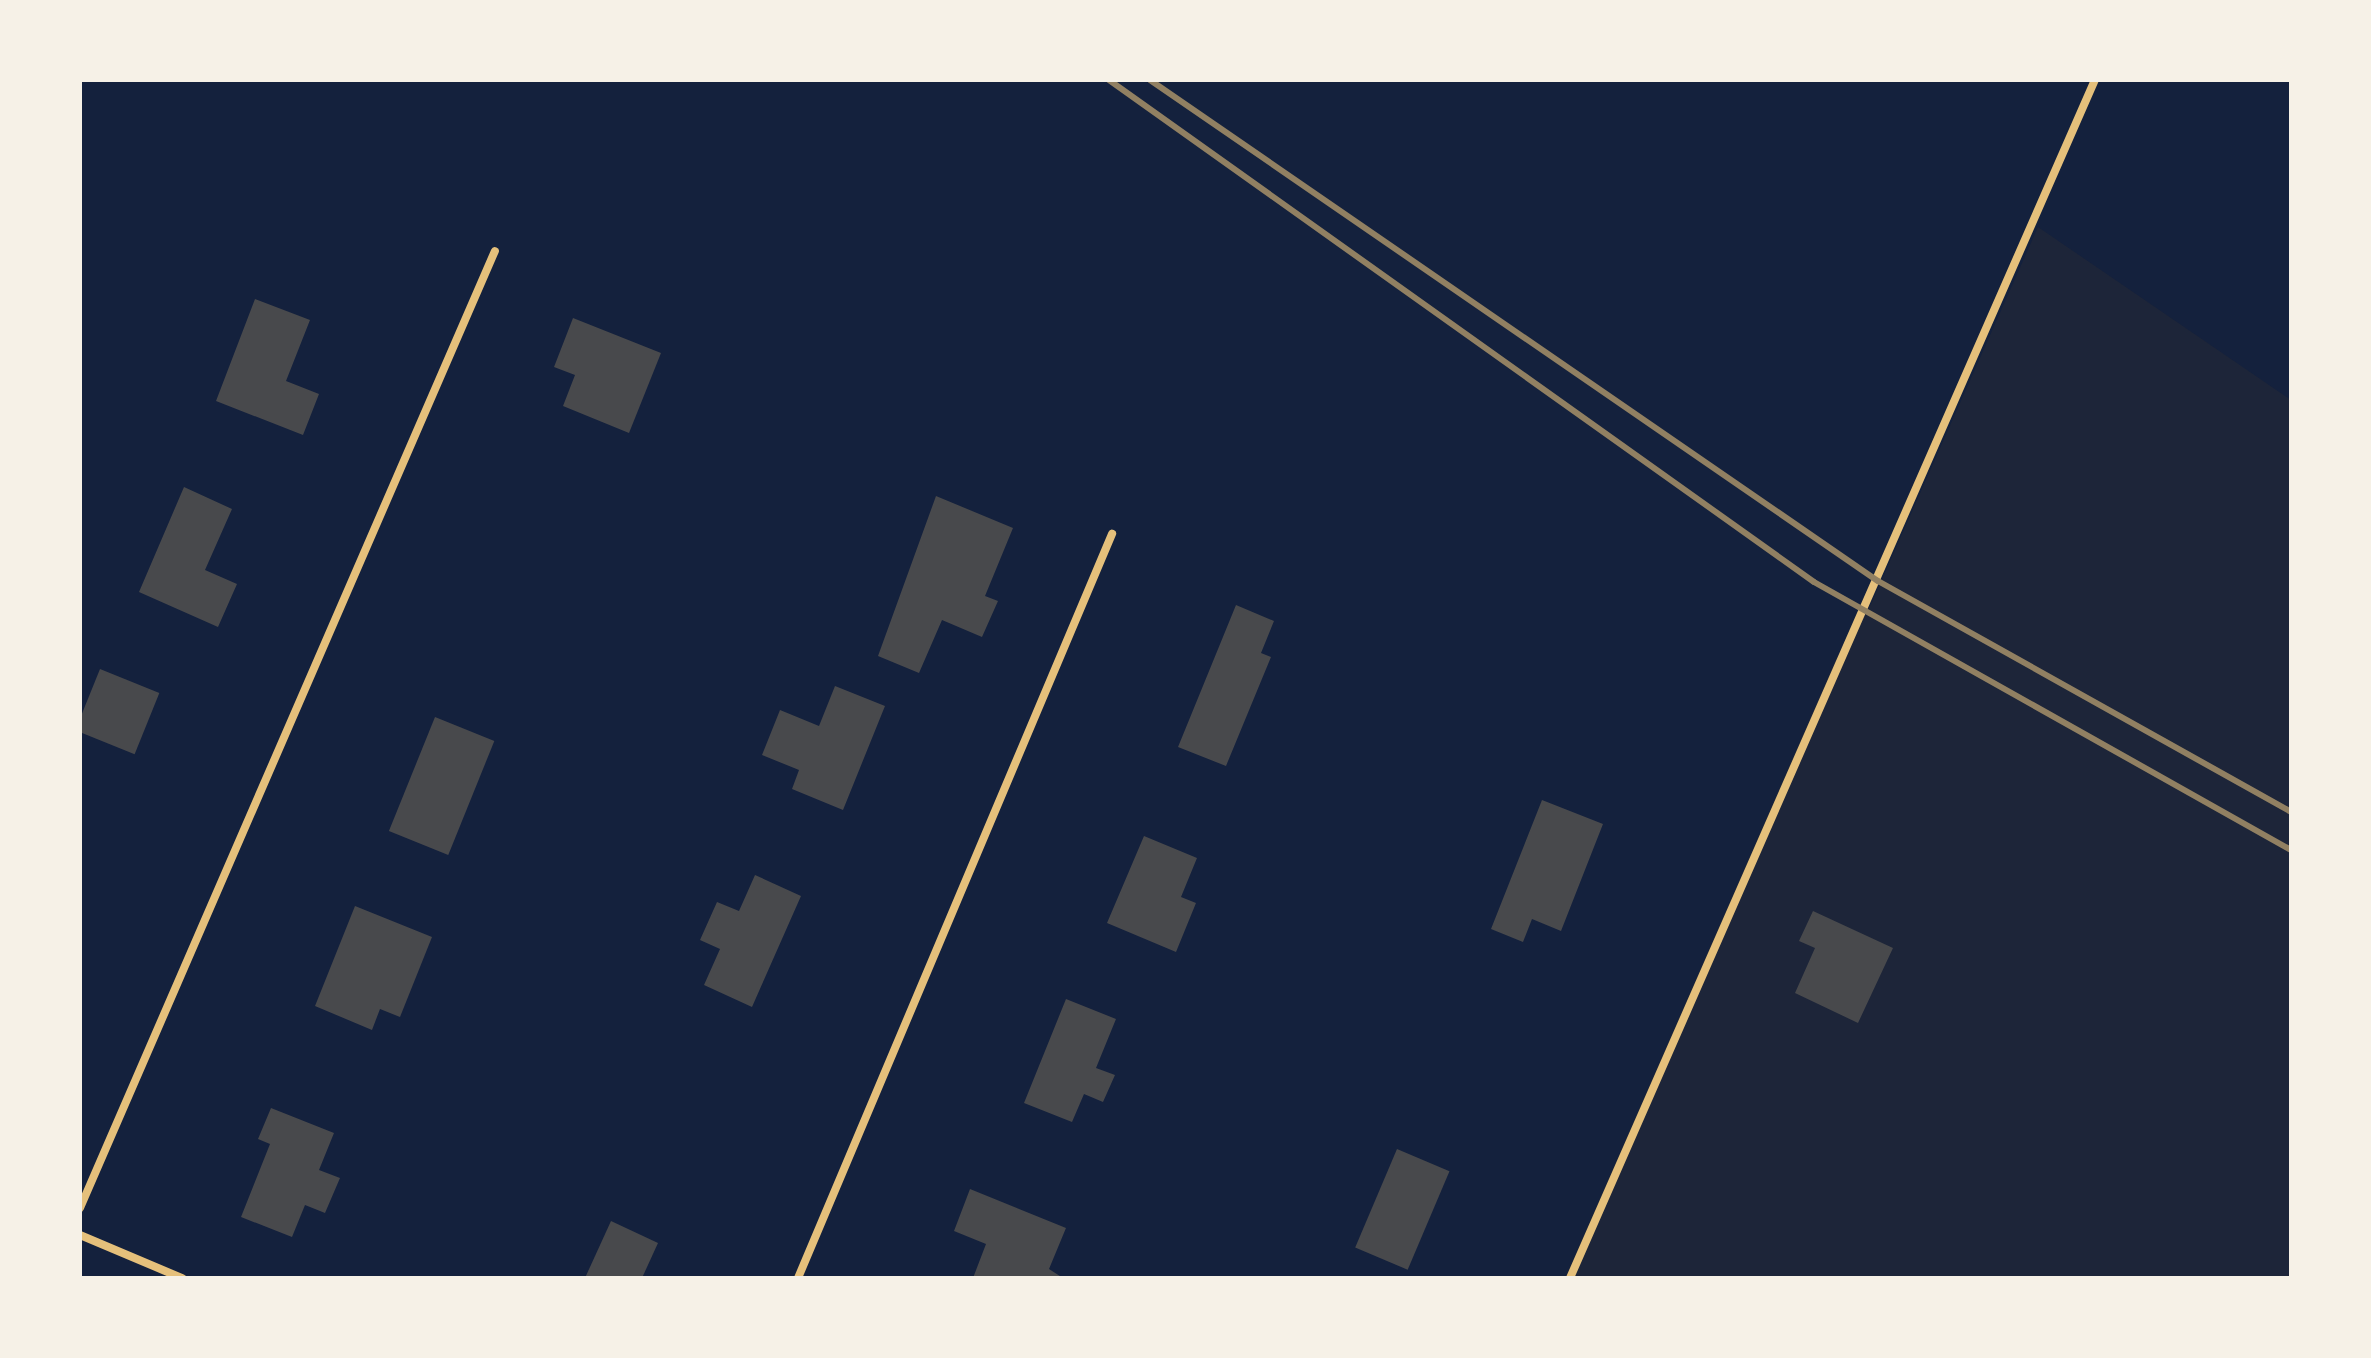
<!DOCTYPE html>
<html>
<head>
<meta charset="utf-8">
<style>
	body { margin:0 }
	#map { position:relative; width:2371px; height:1358px; overflow:hidden; background:#14213d; font-family:"Work Sans",sans-serif }
	div>[style] { position:absolute }
	[style*='--x'] { left:calc(var(--x)*1px); top:calc(var(--y)*1px); width:calc(var(--w)*1px); rotate:calc(var(--a)*1deg) }
	.green>* { inset:0; background:#1d2539 }
	.building>* { inset:0; background:#48494c; transform-origin:0 0 }
	.minor>* { height:8px; margin:-4px; padding:0 4px; transform-origin:4px; border-radius:4px; background:#e5c07b }
	.rail>* { height:6px; margin:-3px; padding:0 3px; transform-origin:3px; border-radius:3px; background:#918062 }
	span { translate:-50% -50%; white-space:nowrap; text-align:center; line-height:1.15; -webkit-text-stroke:8px #f6f1e7; paint-order:stroke }
	.frame { position:absolute; inset:0; border:82px solid #f6f1e7; pointer-events:none }
</style>
</head>
<body>
<div id="map">
	<div class="green">
		<div style="clip-path:polygon(2038px 227px,2291px 400px,2291px 1278px,1565px 1278px,1836px 659px,1871px 604px)"></div>
	</div>
	<div class="building">
		<div style="clip-path:polygon(255px 299px,310px 320px,286px 381px,319px 394px,303px 435px,216px 401px)"></div>
		<div style="clip-path:polygon(573px 318px,661px 353px,629px 433px,563px 406px,575px 375px,554px 367px)"></div>
		<div style="clip-path:polygon(184px 487px,232px 509px,205px 570px,237px 584px,218px 627px,139px 592px)"></div>
		<div style="clip-path:polygon(936px 496px,1013px 528px,985px 596px,998px 601px,982px 637px,942px 620px,919px 673px,878px 656px)"></div>
		<div style="clip-path:polygon(1236px 605px,1274px 621px,1261px 653px,1271px 657px,1226px 766px,1178px 747px)"></div>
		<div style="left:100px;top:669px;width:64px;height:66px;rotate:22deg"></div>
		<div style="clip-path:polygon(835px 686px,885px 706px,843px 810px,792px 789px,799px 770px,762px 755px,780px 710px,819px 726px)"></div>
		<div style="left:435px;top:717px;width:64px;height:123px;rotate:22deg"></div>
		<div style="clip-path:polygon(1542px 800px,1603px 824px,1561px 931px,1532px 919px,1523px 942px,1491px 929px)"></div>
		<div style="clip-path:polygon(1144px 836px,1197px 858px,1181px 897px,1196px 903px,1176px 952px,1107px 923px)"></div>
		<div style="clip-path:polygon(755px 875px,801px 896px,752px 1007px,704px 985px,720px 949px,700px 940px,717px 902px,739px 911px)"></div>
		<div style="clip-path:polygon(355px 906px,432px 937px,400px 1017px,380px 1009px,372px 1030px,315px 1006px)"></div>
		<div style="clip-path:polygon(1813px 911px,1893px 948px,1858px 1023px,1795px 993px,1815px 948px,1799px 941px)"></div>
		<div style="clip-path:polygon(1066px 999px,1116px 1019px,1096px 1068px,1115px 1075px,1103px 1102px,1084px 1094px,1072px 1122px,1024px 1103px)"></div>
		<div style="clip-path:polygon(271px 1108px,334px 1133px,319px 1170px,340px 1178px,325px 1213px,305px 1205px,292px 1237px,241px 1217px,270px 1144px,258px 1139px)"></div>
		<div style="left:1397px;top:1149px;width:57px;height:107px;rotate:23deg"></div>
		<div style="clip-path:polygon(970px 1189px,1066px 1228px,1049px 1269px,1063px 1278px,973px 1278px,986px 1244px,954px 1231px)"></div>
		<div style="clip-path:polygon(611px 1221px,658px 1243px,642px 1278px,585px 1278px)"></div>
	</div>
	<div class="minor">
		<div style="--x:80;--y:1208;--w:1043;--a:-66.56"></div>
		<div style="--x:80;--y:1235;--w:111;--a:22.9"></div>
		<div style="--x:798;--y:1278;--w:808;--a:-67.12"></div>
		<div style="--x:1570;--y:1278;--w:1308;--a:-66.34"></div>
	</div>
	<div class="rail">
		<div style="--x:1109;--y:80;--w:865;--a:35.45"></div>
		<div style="--x:1814;--y:582;--w:547;--a:29.33"></div>
		<div style="--x:1150;--y:80;--w:884;--a:34.54"></div>
		<div style="--x:1878;--y:581;--w:473;--a:29.2"></div>
	</div>
	<div class="frame"></div>
</div>
</body>
</html>
